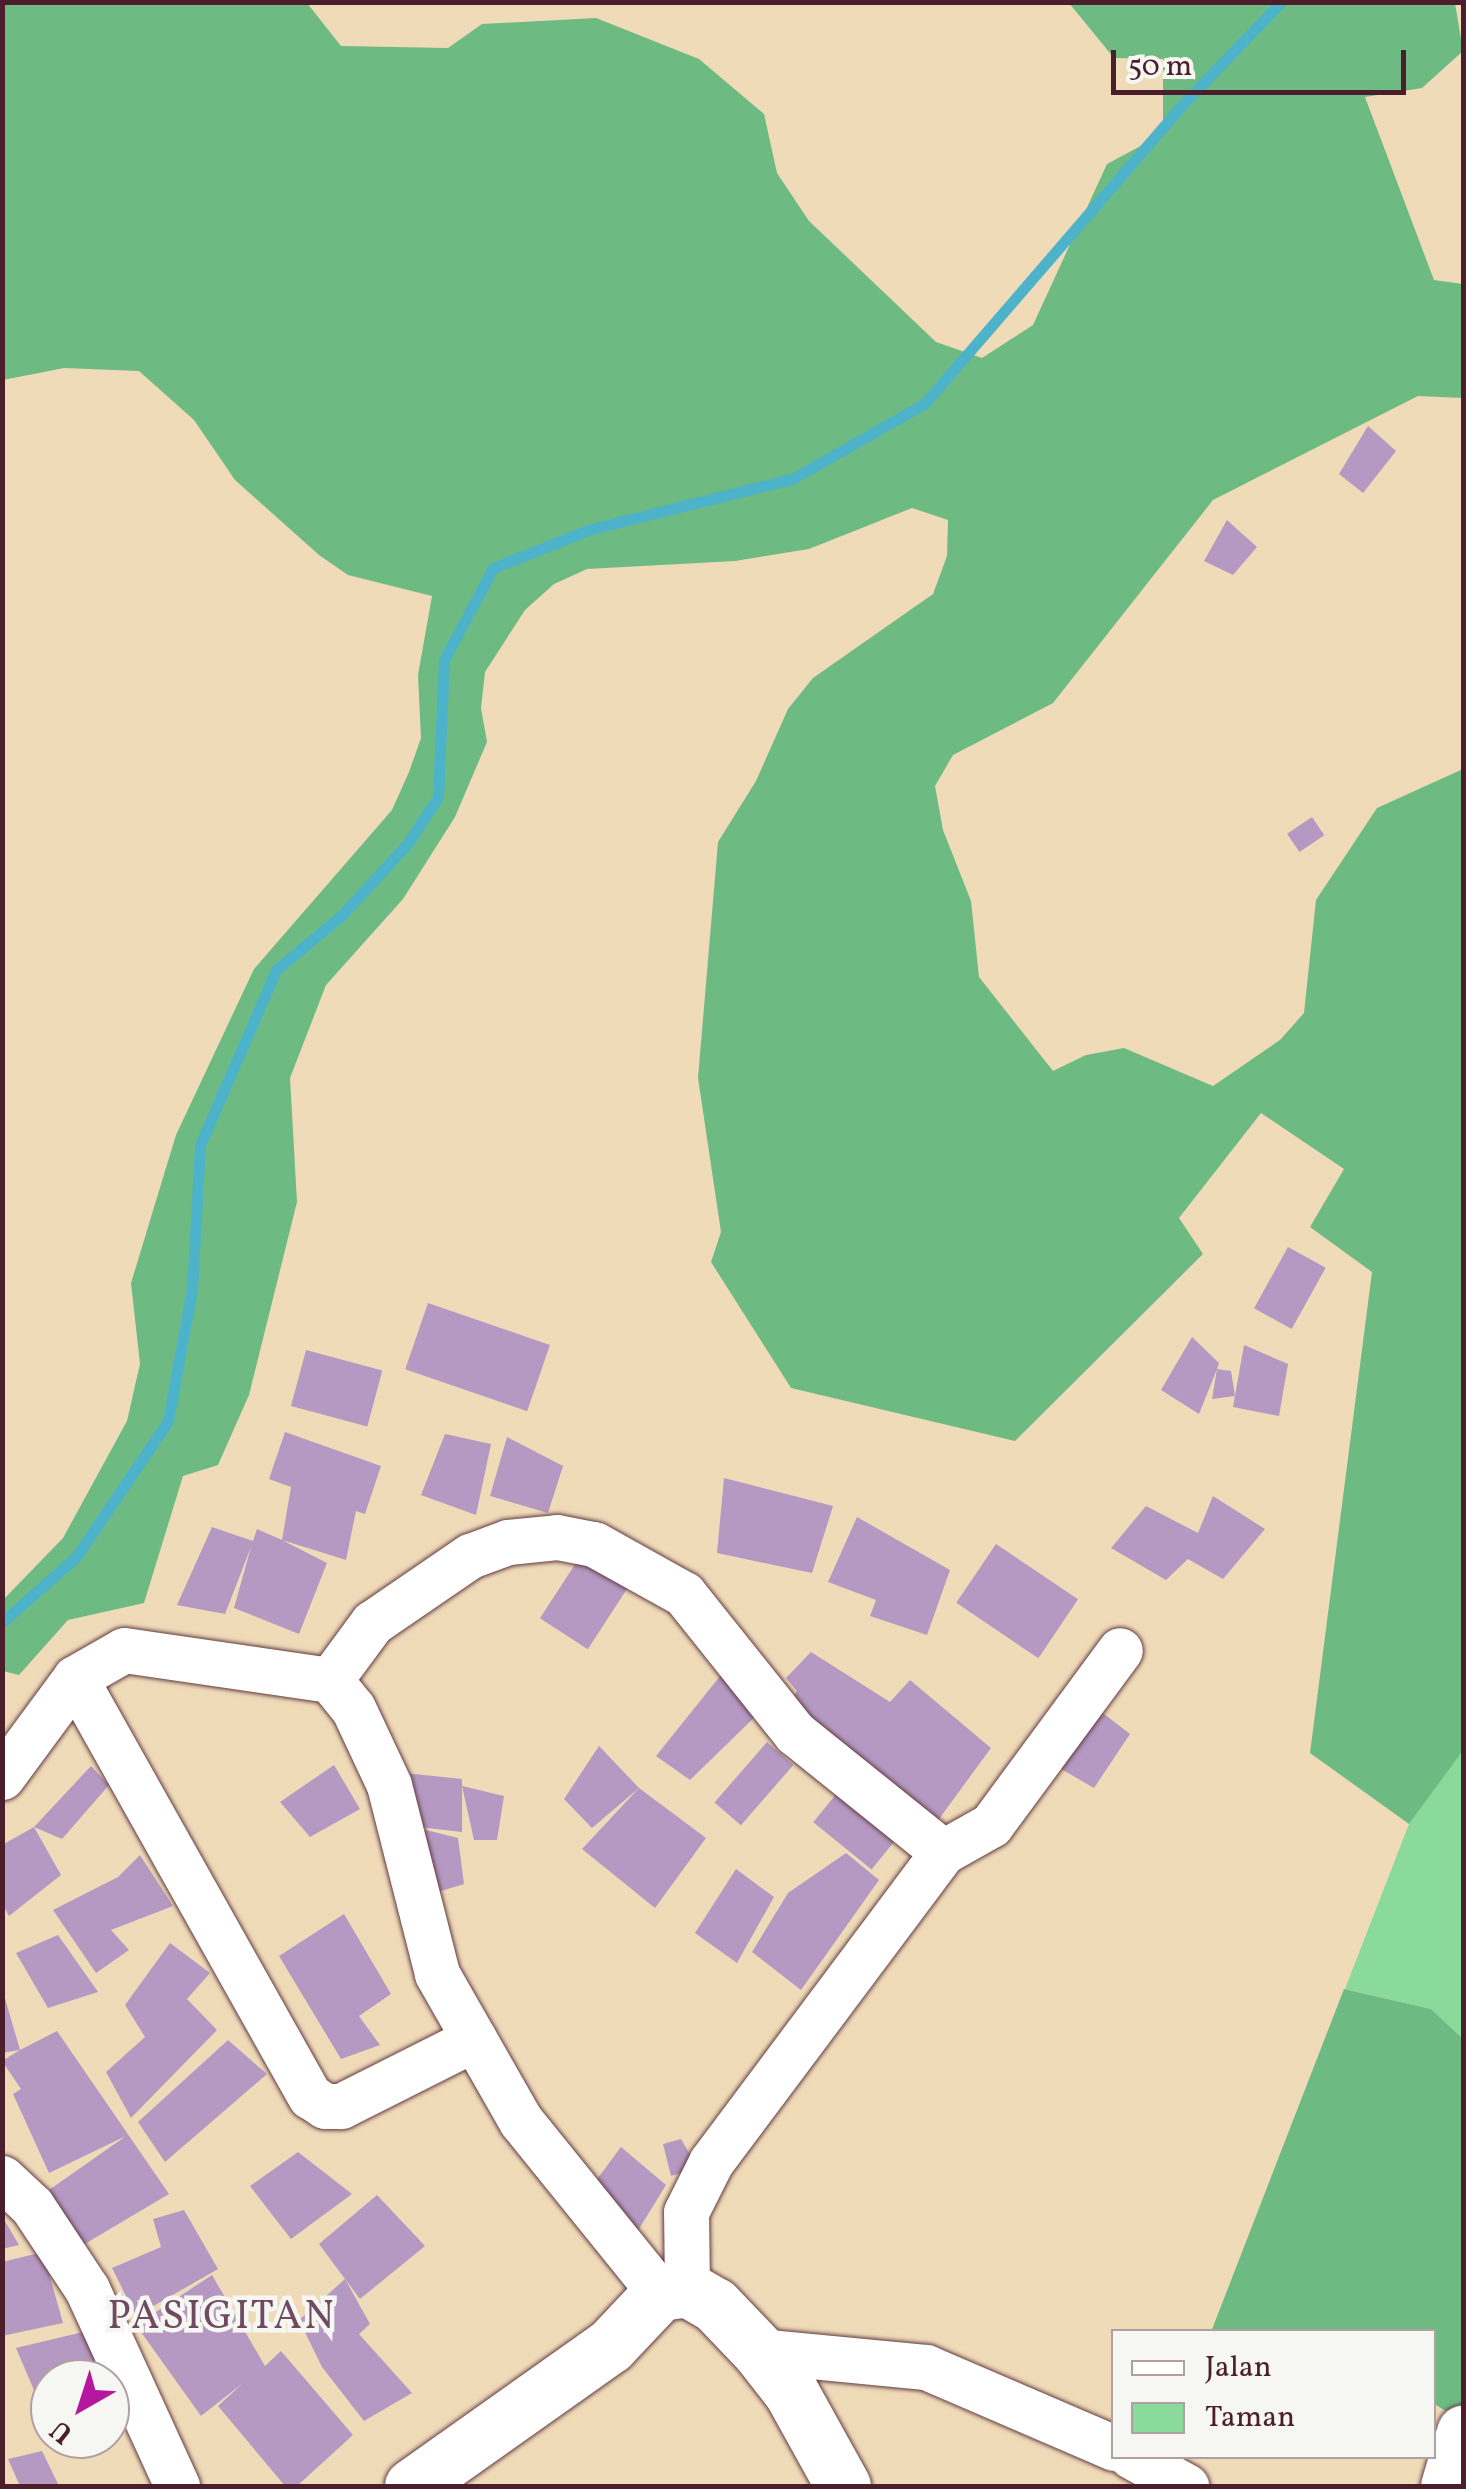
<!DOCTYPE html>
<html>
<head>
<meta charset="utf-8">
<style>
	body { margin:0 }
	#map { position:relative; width:1466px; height:2489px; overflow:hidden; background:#f0dbb9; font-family:Vollkorn,serif }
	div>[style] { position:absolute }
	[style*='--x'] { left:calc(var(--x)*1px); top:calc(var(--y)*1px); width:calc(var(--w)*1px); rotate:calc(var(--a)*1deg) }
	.green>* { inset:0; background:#89da9b }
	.forest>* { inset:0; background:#6eba83 }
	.stream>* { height:11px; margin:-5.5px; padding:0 5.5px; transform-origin:5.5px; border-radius:5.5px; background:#4db3cb }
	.building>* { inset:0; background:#b599c3; transform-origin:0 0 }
	.roads { filter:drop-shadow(0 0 2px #633b40) drop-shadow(0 0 2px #633b40) }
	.street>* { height:45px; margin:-22.5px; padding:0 22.5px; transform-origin:22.5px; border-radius:22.5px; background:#fff }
	.secondary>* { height:55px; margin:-27.5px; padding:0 27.5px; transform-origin:27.5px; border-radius:27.5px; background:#fff }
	span { translate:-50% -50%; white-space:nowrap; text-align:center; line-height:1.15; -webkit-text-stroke:9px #f6f6f2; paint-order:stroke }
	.quarter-label { font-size:40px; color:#6f4a60; letter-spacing:2.5px }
	.frame { position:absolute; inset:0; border:5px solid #4a1f2b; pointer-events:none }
	.legend { position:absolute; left:1111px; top:2329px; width:325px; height:130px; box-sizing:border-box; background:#f6f6f2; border:2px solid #b1a0a2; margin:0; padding:12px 18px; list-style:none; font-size:30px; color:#4a1f2b }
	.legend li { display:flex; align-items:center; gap:20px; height:50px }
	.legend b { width:50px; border:2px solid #b1a0a2 }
	.north { position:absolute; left:30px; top:2359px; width:100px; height:100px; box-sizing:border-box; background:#f6f6f2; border:2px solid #b1a0a2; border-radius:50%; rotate:219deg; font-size:28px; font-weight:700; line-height:40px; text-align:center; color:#4a1f2b }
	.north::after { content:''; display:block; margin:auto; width:35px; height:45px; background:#b5179e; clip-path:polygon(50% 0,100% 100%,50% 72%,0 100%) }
	.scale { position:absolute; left:1111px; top:50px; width:295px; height:45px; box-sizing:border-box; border:5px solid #4a1f2b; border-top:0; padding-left:12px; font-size:30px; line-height:35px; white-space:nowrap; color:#4a1f2b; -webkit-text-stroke:8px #f6f6f2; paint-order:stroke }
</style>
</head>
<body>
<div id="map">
	<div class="green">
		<div style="clip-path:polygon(1463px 1749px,1463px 2039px,1431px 2009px,1345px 1989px,1409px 1824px)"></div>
	</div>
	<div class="forest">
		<div style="clip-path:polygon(3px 2px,307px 3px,341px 46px,448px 48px,482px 24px,596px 18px,699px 59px,764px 114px,777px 173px,809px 221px,936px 342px,982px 358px,1033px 325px,1107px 164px,1163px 134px,1163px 59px,1114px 58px,1069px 3px,1455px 3px,1463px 51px,1422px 88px,1365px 97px,1434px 280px,1463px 284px,1463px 398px,1418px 396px,1213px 500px,1053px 703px,953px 755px,935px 786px,943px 830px,971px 901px,979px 977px,1053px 1071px,1086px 1055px,1124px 1048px,1213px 1086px,1280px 1040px,1304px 1013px,1316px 900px,1377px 808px,1463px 769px,1464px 1749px,1409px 1824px,1310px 1753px,1372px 1272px,1310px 1227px,1344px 1169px,1261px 1113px,1179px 1218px,1203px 1254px,1015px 1441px,791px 1388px,711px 1262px,721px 1232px,698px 1078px,718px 842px,756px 781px,788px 709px,813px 678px,933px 594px,947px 556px,948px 520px,912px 508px,809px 549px,735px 561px,587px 569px,554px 584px,525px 610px,485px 672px,481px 708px,487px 742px,455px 817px,403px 899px,326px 985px,290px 1078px,297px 1202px,249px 1395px,218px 1465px,183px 1476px,144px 1603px,68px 1620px,19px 1675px,3px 1671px,3px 1600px,63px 1538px,127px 1421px,140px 1364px,131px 1283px,176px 1135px,254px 969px,392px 810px,409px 772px,421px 738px,418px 675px,432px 596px,348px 575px,319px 555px,235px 480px,194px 420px,139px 371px,64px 368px,3px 380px)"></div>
		<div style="clip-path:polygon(1344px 1989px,1431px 2009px,1463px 2039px,1463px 2421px,1434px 2404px,1434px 2332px,1211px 2332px)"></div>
	</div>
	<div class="stream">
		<div style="--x:2;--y:1622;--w:98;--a:-41.3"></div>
		<div style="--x:76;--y:1557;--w:164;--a:-55.9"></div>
		<div style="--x:168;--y:1421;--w:134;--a:-79.7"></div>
		<div style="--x:192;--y:1289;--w:144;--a:-86.8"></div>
		<div style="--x:200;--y:1145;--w:191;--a:-66.5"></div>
		<div style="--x:276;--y:970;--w:86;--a:-39.8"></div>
		<div style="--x:342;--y:915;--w:98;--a:-47.5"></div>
		<div style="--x:408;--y:843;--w:55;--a:-56.9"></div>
		<div style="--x:438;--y:797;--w:137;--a:-87.5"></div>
		<div style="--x:444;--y:660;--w:104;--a:-62"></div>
		<div style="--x:493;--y:568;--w:105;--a:-21.7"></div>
		<div style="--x:591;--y:529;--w:207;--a:-14"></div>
		<div style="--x:792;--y:479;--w:153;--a:-29.7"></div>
		<div style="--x:925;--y:403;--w:399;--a:-49.2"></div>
		<div style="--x:1186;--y:101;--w:137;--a:-46.2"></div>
	</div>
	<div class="building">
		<div style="clip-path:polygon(1368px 426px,1396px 451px,1363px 493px,1339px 474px)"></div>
		<div style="clip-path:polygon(1227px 520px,1257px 547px,1233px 575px,1204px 561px)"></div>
		<div style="left:1312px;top:817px;width:22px;height:30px;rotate:56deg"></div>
		<div style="left:1288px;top:1247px;width:43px;height:70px;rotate:29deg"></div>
		<div style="left:428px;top:1303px;width:129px;height:70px;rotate:19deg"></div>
		<div style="clip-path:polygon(1192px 1337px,1219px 1363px,1217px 1369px,1231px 1371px,1235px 1396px,1212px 1399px,1217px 1369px,1199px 1414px,1161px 1390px)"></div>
		<div style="clip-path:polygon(1244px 1345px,1288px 1364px,1279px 1416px,1233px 1407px)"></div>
		<div style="left:306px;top:1350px;width:79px;height:58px;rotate:15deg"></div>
		<div style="clip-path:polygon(285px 1432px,381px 1466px,365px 1514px,356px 1511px,346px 1560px,282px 1540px,327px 1563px,299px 1634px,234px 1608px,251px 1547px,225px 1614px,177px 1605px,212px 1527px,253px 1541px,257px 1529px,282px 1540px,291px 1487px,269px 1479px)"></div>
		<div style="clip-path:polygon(445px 1434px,491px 1444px,476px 1515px,421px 1495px)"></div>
		<div style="clip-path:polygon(507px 1437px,563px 1466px,548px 1513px,490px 1496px)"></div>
		<div style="clip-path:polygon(724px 1478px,833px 1506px,812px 1573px,717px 1553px)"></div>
		<div style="clip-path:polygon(1213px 1496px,1265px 1529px,1223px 1579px,1188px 1559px,1166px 1580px,1111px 1548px,1146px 1506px,1198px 1533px)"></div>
		<div style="clip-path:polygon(857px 1517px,950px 1570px,927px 1635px,870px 1616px,876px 1600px,828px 1582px)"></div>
		<div style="left:996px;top:1544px;width:99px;height:71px;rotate:34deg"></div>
		<div style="left:583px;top:1552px;width:57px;height:79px;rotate:33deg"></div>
		<div style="clip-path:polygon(811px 1652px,890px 1702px,910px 1680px,991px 1748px,939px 1819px,788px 1706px,797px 1691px,786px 1678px)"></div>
		<div style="clip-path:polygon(725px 1670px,766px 1706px,690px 1780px,656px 1756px)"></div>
		<div style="clip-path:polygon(1099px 1710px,1130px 1734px,1094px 1788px,1051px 1763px)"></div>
		<div style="left:767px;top:1742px;width:35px;height:80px;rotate:41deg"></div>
		<div style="clip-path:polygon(599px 1746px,639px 1788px,592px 1828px,564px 1799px)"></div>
		<div style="clip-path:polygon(334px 1765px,360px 1809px,310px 1837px,280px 1802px)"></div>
		<div style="clip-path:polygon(91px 1766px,109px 1785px,62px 1839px,34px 1827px)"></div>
		<div style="clip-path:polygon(405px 1773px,462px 1779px,462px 1832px,410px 1826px)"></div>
		<div style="clip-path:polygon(462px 1786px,504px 1796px,497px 1840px,474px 1840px)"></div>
		<div style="clip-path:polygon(639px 1788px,706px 1838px,655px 1908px,582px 1849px)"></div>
		<div style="left:841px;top:1788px;width:75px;height:44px;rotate:39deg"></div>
		<div style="clip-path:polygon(410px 1826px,458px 1838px,464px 1884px,431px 1894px)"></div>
		<div style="clip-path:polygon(34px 1827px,61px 1875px,9px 1916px,2px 1903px,2px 1845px)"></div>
		<div style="clip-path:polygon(846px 1853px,879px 1880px,801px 1990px,752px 1952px,788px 1893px)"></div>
		<div style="clip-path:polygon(140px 1855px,173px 1906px,111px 1930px,129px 1950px,96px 1973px,53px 1910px,118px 1877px)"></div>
		<div style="clip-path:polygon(736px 1869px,774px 1897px,737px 1963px,695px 1933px)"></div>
		<div style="clip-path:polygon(344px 1914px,391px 1994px,359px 2016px,380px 2045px,341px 2059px,279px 1956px)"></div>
		<div style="clip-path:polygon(58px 1935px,98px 1992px,48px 2008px,16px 1953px)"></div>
		<div style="clip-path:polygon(170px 1943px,210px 1973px,187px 1999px,217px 2030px,131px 2118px,106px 2072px,145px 2037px,125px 2005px)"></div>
		<div style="clip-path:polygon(2px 1988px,20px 2050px,57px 2031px,169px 2194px,83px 2245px,49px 2190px,126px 2136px,49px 2173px,13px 2094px,21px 2089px,2px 2061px,20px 2050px,2px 2053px)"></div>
		<div style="clip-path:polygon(228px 2040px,267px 2074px,165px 2162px,138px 2122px)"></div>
		<div style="clip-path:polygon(681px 2139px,698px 2168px,671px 2176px,663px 2144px)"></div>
		<div style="clip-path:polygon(621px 2147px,666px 2185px,634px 2237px,583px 2198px)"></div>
		<div style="clip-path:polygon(298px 2152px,352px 2194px,291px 2239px,250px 2186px)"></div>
		<div style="clip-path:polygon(377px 2195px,425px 2246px,360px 2299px,345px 2279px,370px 2324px,359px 2334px,412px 2393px,364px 2421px,322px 2367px,299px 2320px,345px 2279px,319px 2244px)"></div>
		<div style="clip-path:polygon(184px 2210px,218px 2269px,136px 2316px,112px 2268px,161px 2247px,153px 2219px)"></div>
		<div style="clip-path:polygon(2px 2216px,19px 2245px,2px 2249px)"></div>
		<div style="clip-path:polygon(43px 2252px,63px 2323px,2px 2336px,2px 2262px)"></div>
		<div style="clip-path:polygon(212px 2275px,265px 2366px,281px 2351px,353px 2435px,297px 2486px,285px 2486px,218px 2406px,243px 2383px,201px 2416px,136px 2325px)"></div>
		<div style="clip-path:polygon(87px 2331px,100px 2379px,50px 2379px,50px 2414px,45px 2416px,16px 2348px)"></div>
		<div style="clip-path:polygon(42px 2451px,59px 2486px,20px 2486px,8px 2459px)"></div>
	</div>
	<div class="roads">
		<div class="street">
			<div style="--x:75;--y:1678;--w:480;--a:60.7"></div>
			<div style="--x:310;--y:2096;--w:18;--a:34"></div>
			<div style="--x:325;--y:2106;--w:16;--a:0"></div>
			<div style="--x:341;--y:2106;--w:149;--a:-26.7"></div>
			<div style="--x:330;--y:1680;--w:71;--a:-53.6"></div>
			<div style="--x:372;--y:1623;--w:119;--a:-34.4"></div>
			<div style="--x:470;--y:1556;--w:40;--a:-20.2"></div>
			<div style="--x:508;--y:1542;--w:49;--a:-5.8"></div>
			<div style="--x:557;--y:1537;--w:38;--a:11"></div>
			<div style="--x:594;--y:1544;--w:103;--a:29.1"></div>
			<div style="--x:684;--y:1594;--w:178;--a:51.4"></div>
			<div style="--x:795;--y:1733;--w:190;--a:38.8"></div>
			<div style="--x:2;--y:1777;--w:123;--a:-53.6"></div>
			<div style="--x:75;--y:1678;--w:56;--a:-29.7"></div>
			<div style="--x:124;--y:1650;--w:208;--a:8.3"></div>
			<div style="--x:330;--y:1680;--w:36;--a:51"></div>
			<div style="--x:353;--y:1708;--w:85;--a:64.9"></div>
			<div style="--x:389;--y:1785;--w:195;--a:75.7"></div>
			<div style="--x:437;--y:1974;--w:169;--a:60.3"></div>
			<div style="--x:521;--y:2121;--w:221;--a:51.1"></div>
			<div style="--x:2;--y:2178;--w:41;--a:43"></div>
			<div style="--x:32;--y:2206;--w:100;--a:56.5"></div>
			<div style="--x:87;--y:2289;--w:217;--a:65.4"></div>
			<div style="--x:687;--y:2289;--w:77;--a:-90.7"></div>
			<div style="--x:686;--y:2212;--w:56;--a:-63.4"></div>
			<div style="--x:711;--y:2162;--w:387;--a:-53.2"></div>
			<div style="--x:943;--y:1852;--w:55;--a:-29.4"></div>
			<div style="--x:991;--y:1825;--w:217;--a:-53.6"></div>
			<div style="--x:759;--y:2351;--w:168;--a:5.5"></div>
			<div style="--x:926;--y:2367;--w:205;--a:23.3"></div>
			<div style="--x:1131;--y:2456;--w:63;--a:28.6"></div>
		</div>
		<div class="secondary">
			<div style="--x:412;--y:2486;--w:242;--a:-35.3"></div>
			<div style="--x:610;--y:2346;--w:73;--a:-46.7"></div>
			<div style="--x:660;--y:2293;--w:27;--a:-8"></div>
			<div style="--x:687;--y:2289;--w:32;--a:30"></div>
			<div style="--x:715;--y:2305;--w:64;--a:46.3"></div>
			<div style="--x:759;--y:2351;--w:52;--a:52"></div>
			<div style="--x:791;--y:2392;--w:107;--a:61"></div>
			<div style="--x:1448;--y:2486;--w:56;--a:-73.5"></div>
		</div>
	</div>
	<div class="quarter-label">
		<span style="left:222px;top:2318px">PASIGITAN</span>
	</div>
	<div class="frame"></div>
	<ul class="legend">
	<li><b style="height:12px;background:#fff"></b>Jalan</li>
	<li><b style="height:28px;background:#89da9b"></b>Taman</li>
	</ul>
	<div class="north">U</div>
	<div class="scale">50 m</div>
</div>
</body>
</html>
